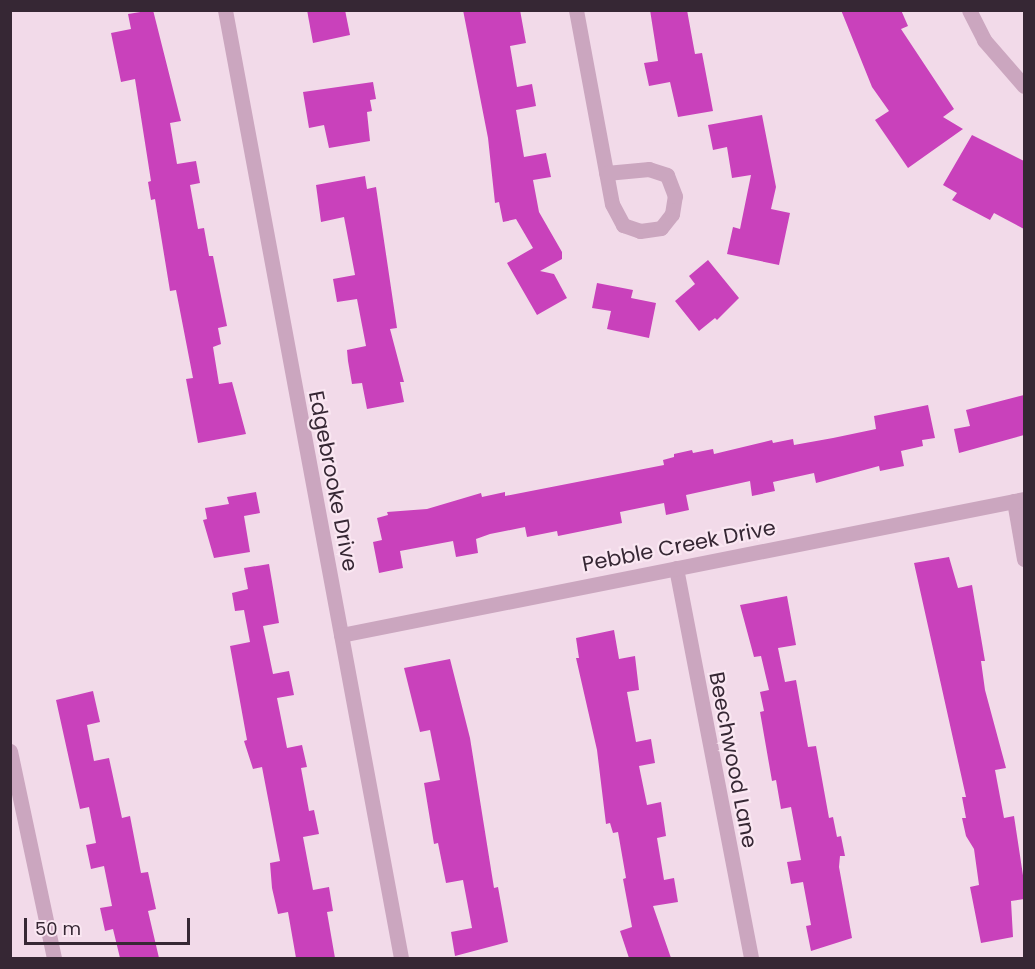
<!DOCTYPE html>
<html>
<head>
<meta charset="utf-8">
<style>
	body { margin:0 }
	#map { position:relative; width:1035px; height:969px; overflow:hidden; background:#f2dae9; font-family:Poppins,sans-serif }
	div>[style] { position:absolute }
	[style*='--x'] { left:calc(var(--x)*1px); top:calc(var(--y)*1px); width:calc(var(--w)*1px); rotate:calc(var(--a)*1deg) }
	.building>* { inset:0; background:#c941bb }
	.street>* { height:15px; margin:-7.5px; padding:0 7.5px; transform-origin:7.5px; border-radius:7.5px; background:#cba6bf }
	span { translate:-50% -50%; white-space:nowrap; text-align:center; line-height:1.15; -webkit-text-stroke:4.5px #fae7f2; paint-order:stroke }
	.street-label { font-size:21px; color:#362734 }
	.frame { position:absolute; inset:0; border:12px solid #362734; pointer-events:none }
	.scale { position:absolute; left:24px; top:918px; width:166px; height:27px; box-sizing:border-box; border:3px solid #362734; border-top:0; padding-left:8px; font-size:18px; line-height:21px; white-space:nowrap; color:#362734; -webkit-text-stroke:4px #fae7f2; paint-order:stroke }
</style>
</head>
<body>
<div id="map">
	<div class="building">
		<div style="clip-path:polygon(153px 10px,181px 121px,170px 123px,177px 164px,196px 161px,200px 183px,190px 185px,198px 229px,204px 228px,209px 256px,213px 256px,227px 326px,218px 328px,221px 344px,213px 347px,219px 384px,232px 382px,246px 434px,198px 443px,186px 379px,193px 378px,176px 290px,170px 291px,155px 199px,151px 200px,148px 182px,151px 181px,135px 79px,121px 82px,111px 33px,131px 29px,128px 14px)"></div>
		<div style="clip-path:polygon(307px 10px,345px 10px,350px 35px,313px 43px)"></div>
		<div style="clip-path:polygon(463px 10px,520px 10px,526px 43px,510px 46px,517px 87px,532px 84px,536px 106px,516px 110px,524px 157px,546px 153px,551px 177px,533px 180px,539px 212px,562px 252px,562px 259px,540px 271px,554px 274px,567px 298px,537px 315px,507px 263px,533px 248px,516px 219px,503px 222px,499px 202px,495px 203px,488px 138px)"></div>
		<div style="clip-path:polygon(650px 10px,687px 10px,695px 54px,702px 53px,713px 111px,678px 117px,670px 82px,649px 86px,644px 63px,658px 61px)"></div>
		<div style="clip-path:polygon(841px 10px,901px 10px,908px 26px,901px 29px,954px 109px,943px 117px,963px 129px,908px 168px,875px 120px,889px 111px,872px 87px)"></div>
		<div style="clip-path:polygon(373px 82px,376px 99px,370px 100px,372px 111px,367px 112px,370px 141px,329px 148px,324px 125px,309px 128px,303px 92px)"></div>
		<div style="clip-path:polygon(762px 115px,776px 187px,771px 209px,790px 213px,779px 265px,727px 254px,733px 227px,740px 229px,751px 175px,732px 178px,727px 147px,713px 150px,708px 125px)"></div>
		<div style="clip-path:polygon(972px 135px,1024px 161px,1024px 229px,994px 213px,990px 220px,952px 200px,957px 193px,943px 185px)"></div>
		<div style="clip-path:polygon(365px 176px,367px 189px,376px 187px,397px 328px,390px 329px,404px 382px,400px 382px,404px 402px,367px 409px,362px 383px,352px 384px,348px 361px,347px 350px,366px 346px,357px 299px,337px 302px,333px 279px,355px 275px,344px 217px,321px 222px,316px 185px)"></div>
		<div style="clip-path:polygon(708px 260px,739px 298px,717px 320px,715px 318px,699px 331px,675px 301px,695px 284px,689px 276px)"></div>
		<div style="clip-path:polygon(597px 283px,633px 290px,631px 298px,656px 303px,649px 338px,607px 329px,611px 311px,592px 308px)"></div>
		<div style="clip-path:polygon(1024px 395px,1024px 435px,959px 453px,954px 429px,970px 426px,966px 410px)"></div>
		<div style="clip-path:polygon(928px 405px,935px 438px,922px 440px,923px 446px,901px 451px,904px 466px,880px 471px,879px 466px,816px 483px,814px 473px,773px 482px,775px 491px,752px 496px,750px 481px,686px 495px,689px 510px,666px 515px,664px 503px,620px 512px,622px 523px,558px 536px,557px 531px,527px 537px,525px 527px,490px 534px,476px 539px,478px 553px,456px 557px,453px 541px,400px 551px,403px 568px,379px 573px,373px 542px,382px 540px,377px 518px,388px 515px,387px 512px,427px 509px,481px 493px,482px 497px,505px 492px,505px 496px,664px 465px,663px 460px,674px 457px,674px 454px,692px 450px,693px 453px,713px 449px,714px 454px,772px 440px,773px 443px,793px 439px,794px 445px,833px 438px,876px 429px,874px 416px)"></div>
		<div style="clip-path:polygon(256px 492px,260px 513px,244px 516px,250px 552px,214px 558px,203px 520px,207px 519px,205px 508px,229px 504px,227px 497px)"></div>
		<div style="clip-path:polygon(949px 557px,958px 588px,972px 585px,985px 661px,981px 661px,985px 690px,1006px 768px,995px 770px,1004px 818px,1014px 816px,1024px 882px,1024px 899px,1011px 901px,1013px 937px,981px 943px,970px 887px,979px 885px,974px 849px,966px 836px,962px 818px,966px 818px,962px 797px,966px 797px,914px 563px)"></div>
		<div style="clip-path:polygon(269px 564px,279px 623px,263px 626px,273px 674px,289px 671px,294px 695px,277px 698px,287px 748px,302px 745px,307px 767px,301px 768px,309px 811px,314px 810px,319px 834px,303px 837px,313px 890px,329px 887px,333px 911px,327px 912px,335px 958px,296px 958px,288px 912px,278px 914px,272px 888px,270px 863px,280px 861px,262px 767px,253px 769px,244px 741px,247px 740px,230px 646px,250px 642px,244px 610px,235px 611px,232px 593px,248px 589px,244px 568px)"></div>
		<div style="clip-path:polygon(787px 596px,796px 645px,778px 648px,785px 682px,796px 680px,808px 747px,816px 746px,829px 818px,833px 817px,837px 837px,841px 836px,845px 856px,840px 856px,839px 867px,852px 938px,811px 951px,806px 926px,811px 925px,803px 882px,791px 884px,787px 862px,801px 860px,791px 807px,781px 809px,776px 780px,772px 781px,760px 712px,764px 711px,760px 692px,769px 690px,761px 656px,754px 657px,740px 605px)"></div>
		<div style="clip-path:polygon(614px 630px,619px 659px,635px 656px,639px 690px,627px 692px,636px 742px,651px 739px,655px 763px,639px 766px,647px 805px,661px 802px,666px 836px,657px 838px,664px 880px,674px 878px,678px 902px,653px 906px,671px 958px,629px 958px,620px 931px,632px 927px,623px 879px,626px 878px,618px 832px,613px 833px,610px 823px,606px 824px,597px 750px,576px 658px,579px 658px,576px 638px)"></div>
		<div style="clip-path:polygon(450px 659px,470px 738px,494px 888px,498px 887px,508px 942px,455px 956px,451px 932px,472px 928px,463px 880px,446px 883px,438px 843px,434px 844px,424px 783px,440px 780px,430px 730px,420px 732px,404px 668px)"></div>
		<div style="clip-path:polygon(93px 691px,100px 722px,87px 725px,94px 761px,109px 758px,122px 818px,130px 816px,141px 873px,148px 872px,156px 909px,148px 911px,159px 958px,120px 958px,113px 929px,105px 931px,100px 908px,112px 906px,104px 866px,91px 869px,86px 845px,96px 843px,89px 807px,80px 809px,56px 700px)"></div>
	</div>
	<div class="street">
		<div style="--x:225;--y:10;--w:964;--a:79.48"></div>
		<div style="--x:576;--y:10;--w:197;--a:79.5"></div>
		<div style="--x:612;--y:204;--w:24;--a:62"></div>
		<div style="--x:623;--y:225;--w:18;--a:19"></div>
		<div style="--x:640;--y:231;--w:21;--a:-8"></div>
		<div style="--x:661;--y:228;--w:18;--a:-52"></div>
		<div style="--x:672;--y:214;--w:18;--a:-81"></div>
		<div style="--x:675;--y:196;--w:22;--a:-111"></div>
		<div style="--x:667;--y:175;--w:19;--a:-162"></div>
		<div style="--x:649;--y:169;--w:43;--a:174.7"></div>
		<div style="--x:969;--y:10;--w:34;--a:63"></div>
		<div style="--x:984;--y:40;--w:61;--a:49"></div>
		<div style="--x:1014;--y:501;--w:59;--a:80.2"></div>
		<div style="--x:676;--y:568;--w:397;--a:79.1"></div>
		<div style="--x:341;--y:635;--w:696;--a:-11.26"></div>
		<div style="--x:10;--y:751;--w:212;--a:78"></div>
	</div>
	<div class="street-label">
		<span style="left:333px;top:481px;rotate:79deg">Edgebrooke Drive</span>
		<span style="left:679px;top:546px;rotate:-11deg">Pebble Creek Drive</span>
		<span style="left:733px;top:760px;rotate:79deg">Beechwood Lane</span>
	</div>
	<div class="frame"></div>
	<div class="scale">50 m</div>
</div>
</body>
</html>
